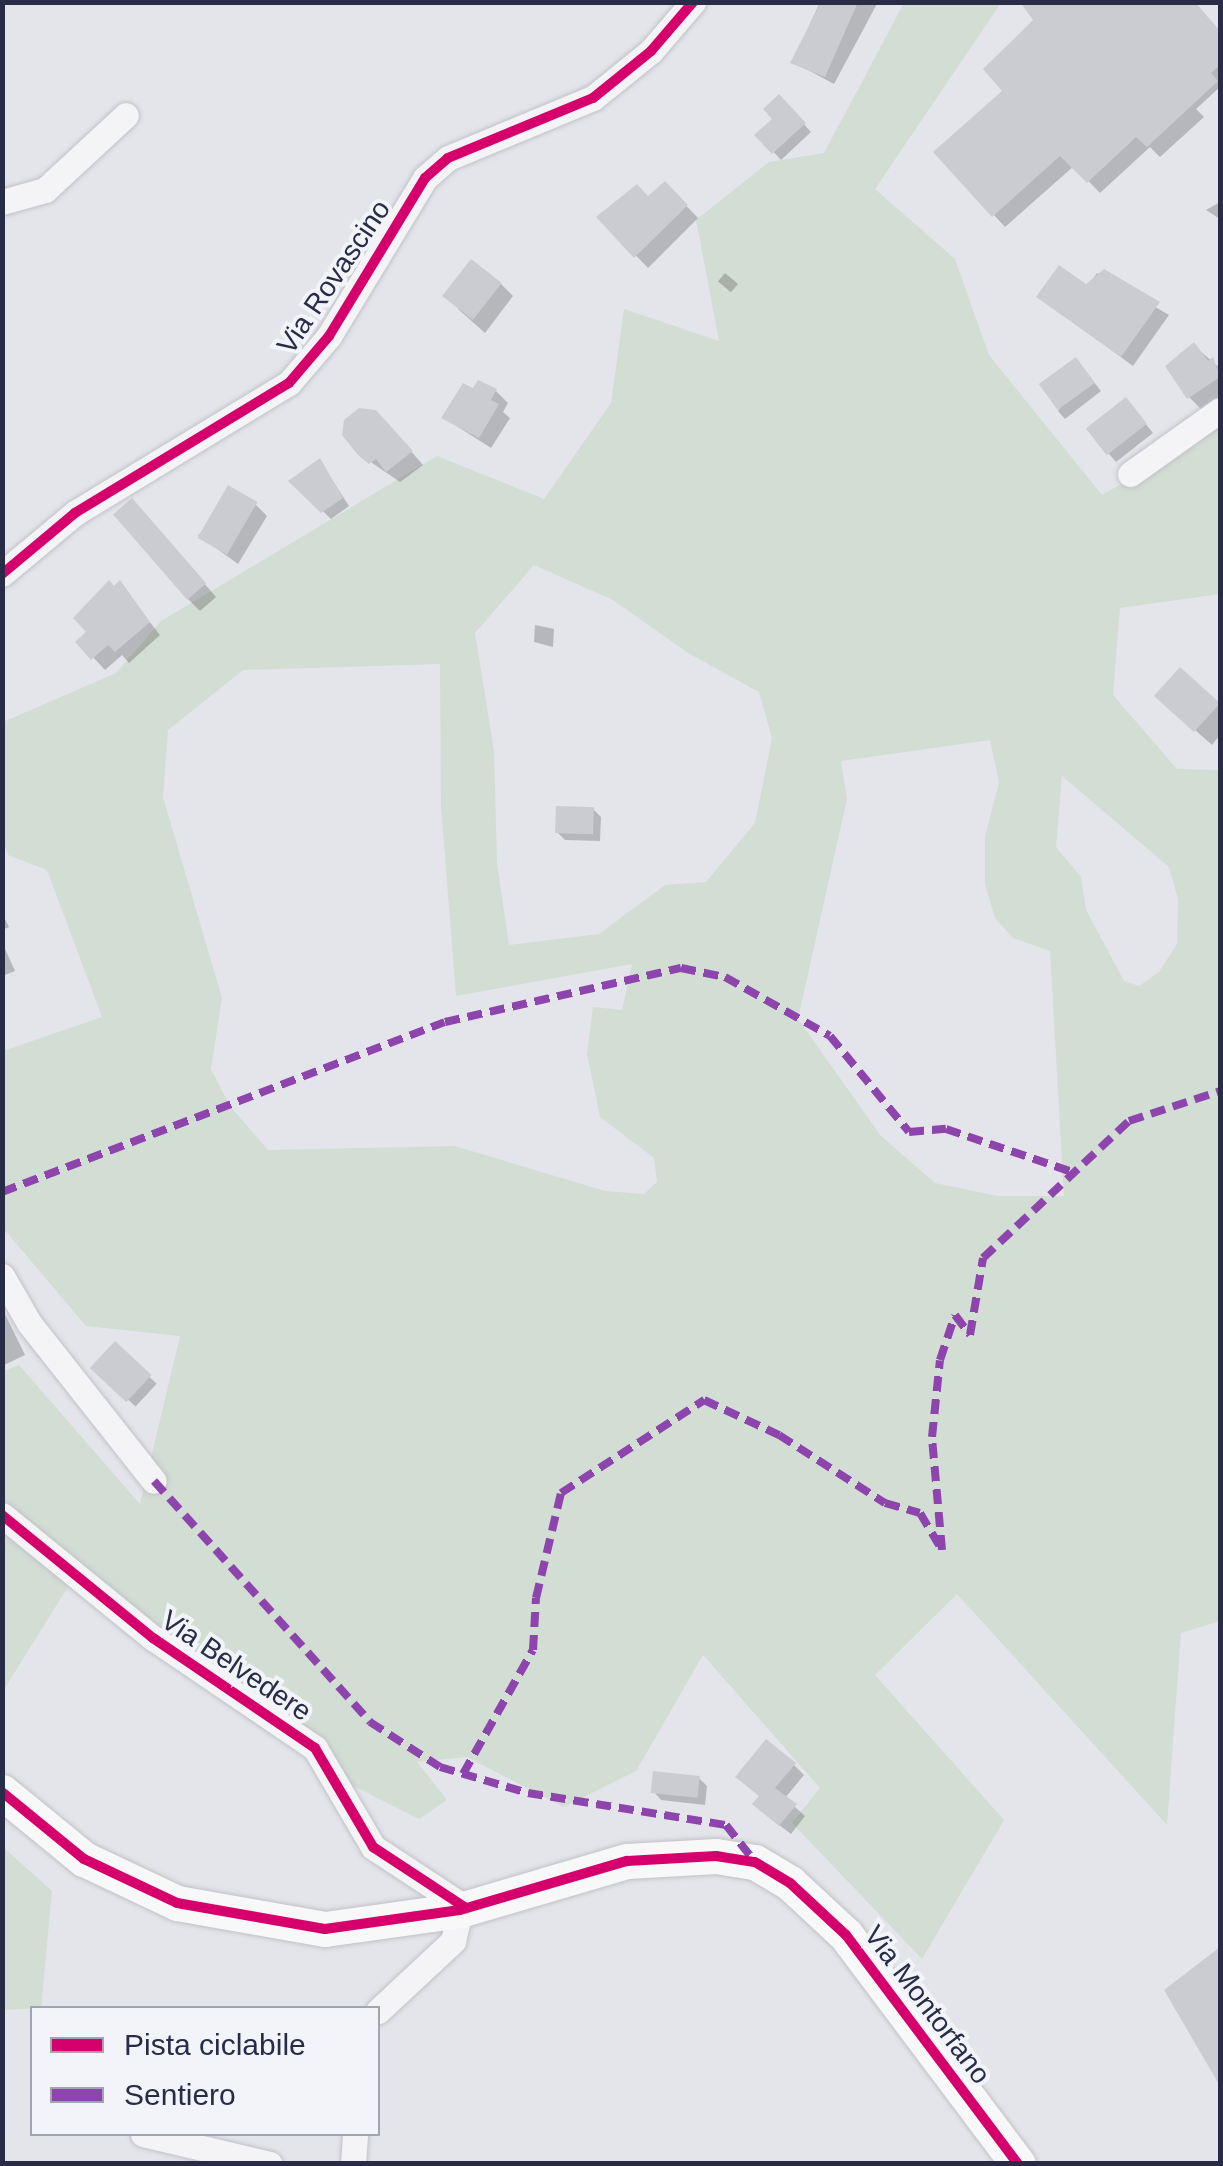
<!DOCTYPE html>
<html>
<head>
<meta charset="utf-8">
<style>
	body { margin:0 }
	#map { position:relative; width:1223px; height:2166px; overflow:hidden; background:#e4e5ea; font-family:Arial,sans-serif }
	div>[style] { position:absolute }
	[style*='--x'] { left:calc(var(--x)*1px); top:calc(var(--y)*1px); width:calc(var(--w)*1px); rotate:calc(var(--a)*1deg) }
	.green>* { inset:0; background:#d2ddd4 }
	.shadow>* { inset:0; background:#0003; transform-origin:0 0 }
	.building>* { inset:0; background:#cbccd2; transform-origin:0 0 }
	.roads { filter:drop-shadow(0 0 2px #c1c2c8) drop-shadow(0 0 2px #c1c2c8) }
	.street>* { height:25px; margin:-12.5px; padding:0 12.5px; transform-origin:12.5px; border-radius:12.5px; background:#f4f4f7 }
	.secondary>* { height:35px; margin:-17.5px; padding:0 17.5px; transform-origin:17.5px; border-radius:17.5px; background:#f8f8f8 }
	.quiet>* { height:8px; margin-top:-4px; transform-origin:0; background:repeating-linear-gradient(90deg,#8e44ad 0 15px,transparent 0 23px) }
	.cycleway>* { height:10px; margin:-5px; padding:0 5px; transform-origin:5px; border-radius:5px; background:#d6006c }
	span { translate:-50% -50%; white-space:nowrap; text-align:center; line-height:1.15; -webkit-text-stroke:8px #f2f4f9; paint-order:stroke }
	.street-label { font-size:28px; color:#282c46 }
	.frame { position:absolute; inset:0; border:5px solid #282c46; pointer-events:none }
	.legend { position:absolute; left:30px; top:2006px; width:350px; height:130px; box-sizing:border-box; background:#f2f4f9; border:2px solid #a1a4b1; margin:0; padding:12px 18px; list-style:none; font-size:30px; color:#282c46 }
	.legend li { display:flex; align-items:center; gap:20px; height:50px }
	.legend b { width:50px; border:2px solid #a1a4b1 }
</style>
</head>
<body>
<div id="map">
	<div class="green">
		<div style="clip-path:polygon(evenodd,904px 3px,1001px 3px,875px 189px,955px 259px,989px 355px,1102px 495px,1220px 427px,1220px 594px,1120px 608px,1113px 695px,1177px 769px,1220px 770px,1220px 1621px,1181px 1633px,1167px 1825px,957px 1594px,875px 1675px,1004px 1820px,922px 1959px,792px 1823px,820px 1788px,703px 1655px,636px 1771px,564px 1807px,467px 1757px,417px 1762px,447px 1800px,419px 1819px,314px 1766px,257px 1695px,184px 1640px,71px 1582px,3px 1691px,3px 1371px,19px 1365px,140px 1504px,180px 1336px,86px 1326px,3px 1228px,3px 1051px,102px 1017px,47px 870px,8px 855px,2px 835px,3px 722px,116px 673px,161px 621px,437px 456px,544px 499px,611px 403px,624px 309px,719px 341px,696px 220px,769px 162px,824px 153px,904px 3px,534px 565px,613px 600px,688px 653px,759px 692px,772px 738px,755px 823px,706px 882px,665px 885px,599px 934px,509px 945px,497px 863px,494px 751px,475px 633px,534px 565px,904px 3px,440px 664px,441px 807px,456px 996px,632px 964px,622px 1010px,593px 1007px,587px 1054px,600px 1117px,654px 1158px,657px 1182px,644px 1194px,605px 1191px,455px 1146px,268px 1150px,230px 1106px,211px 1069px,222px 998px,163px 797px,168px 730px,243px 670px,440px 664px,904px 3px,990px 740px,999px 783px,985px 836px,985px 884px,995px 918px,1013px 938px,1050px 951px,1064px 1196px,998px 1196px,935px 1183px,881px 1136px,798px 1019px,847px 799px,841px 761px,990px 740px,904px 3px,1062px 776px,1169px 867px,1178px 899px,1177px 944px,1159px 972px,1139px 986px,1124px 981px,1086px 910px,1081px 877px,1056px 847px,1062px 776px)"></div>
		<div style="clip-path:polygon(3px 1847px,52px 1891px,41px 2008px,3px 2010px)"></div>
	</div>
	<div class="shadow">
		<div style="clip-path:polygon(820px 2px,878px 2px,834px 84px,793px 62px)"></div>
		<div style="clip-path:polygon(1194px 2px,1220px 33px,1220px 87px,1196px 109px,1204px 117px,1160px 157px,1150px 147px,1100px 193px,1074px 166px,1005px 227px,994px 215px)"></div>
		<div style="clip-path:polygon(779px 97px,811px 132px,781px 160px,758px 135px,775px 119px)"></div>
		<div style="clip-path:polygon(665px 184px,698px 218px,648px 268px,599px 217px,649px 199px)"></div>
		<div style="clip-path:polygon(1220px 202px,1220px 219px,1206px 210px)"></div>
		<div style="left:725px;top:273px;width:17px;height:11px;rotate:40deg"></div>
		<div style="clip-path:polygon(1097px 273px,1169px 315px,1133px 366px,1039px 297px,1087px 288px)"></div>
		<div style="clip-path:polygon(501px 284px,513px 296px,485px 333px,458px 309px)"></div>
		<div style="clip-path:polygon(1194px 346px,1220px 368px,1220px 396px,1201px 409px,1189px 397px)"></div>
		<div style="clip-path:polygon(1083px 368px,1101px 391px,1065px 419px,1058px 411px)"></div>
		<div style="clip-path:polygon(474px 391px,496px 391px,508px 403px,503px 412px,510px 418px,491px 448px,444px 418px)"></div>
		<div style="clip-path:polygon(1133px 408px,1153px 433px,1116px 462px,1109px 454px)"></div>
		<div style="clip-path:polygon(388px 425px,423px 465px,400px 482px,359px 454px)"></div>
		<div style="clip-path:polygon(320px 461px,349px 506px,331px 519px,292px 481px)"></div>
		<div style="clip-path:polygon(255px 504px,267px 516px,238px 564px,198px 535px)"></div>
		<div style="clip-path:polygon(144px 513px,216px 597px,200px 611px,188px 599px)"></div>
		<div style="clip-path:polygon(120px 584px,160px 635px,129px 663px,122px 655px,105px 670px,79px 642px)"></div>
		<div style="clip-path:polygon(535px 625px,554px 629px,553px 647px,534px 642px)"></div>
		<div style="clip-path:polygon(1180px 671px,1220px 707px,1220px 735px,1212px 745px,1170px 708px)"></div>
		<div style="clip-path:polygon(593px 809px,601px 817px,600px 841px,565px 840px,557px 832px)"></div>
		<div style="clip-path:polygon(2px 913px,9px 927px,2px 930px)"></div>
		<div style="clip-path:polygon(2px 942px,15px 971px,2px 976px)"></div>
		<div style="clip-path:polygon(2px 1308px,25px 1355px,2px 1366px)"></div>
		<div style="left:115px;top:1345px;width:57px;height:31px;rotate:43deg"></div>
		<div style="clip-path:polygon(794px 1765px,804px 1775px,785px 1798px,805px 1816px,791px 1834px,766px 1815px,762px 1797px)"></div>
		<div style="clip-path:polygon(699px 1778px,707px 1786px,705px 1805px,661px 1800px,654px 1792px)"></div>
		<div style="clip-path:polygon(1220px 1951px,1220px 2080px,1167px 1991px)"></div>
	</div>
	<div class="building">
		<div style="clip-path:polygon(821px 2px,858px 2px,825px 77px,790px 63px)"></div>
		<div style="clip-path:polygon(1020px 2px,1195px 2px,1220px 31px,1220px 65px,1211px 73px,1218px 81px,1147px 147px,1136px 137px,1087px 183px,1060px 156px,992px 217px,933px 152px,1002px 91px,983px 69px,1033px 20px)"></div>
		<div style="clip-path:polygon(779px 94px,806px 123px,772px 154px,754px 135px,772px 119px,763px 109px)"></div>
		<div style="clip-path:polygon(665px 181px,688px 205px,634px 258px,596px 217px,637px 184px,648px 196px)"></div>
		<div style="left:471px;top:259px;width:39px;height:47px;rotate:38deg"></div>
		<div style="clip-path:polygon(1059px 265px,1086px 284px,1104px 269px,1160px 302px,1121px 357px,1036px 297px)"></div>
		<div style="clip-path:polygon(1194px 342px,1208px 361px,1213px 357px,1220px 377px,1187px 399px,1165px 366px)"></div>
		<div style="left:1076px;top:357px;width:32px;height:46px;rotate:54deg"></div>
		<div style="clip-path:polygon(478px 380px,497px 389px,491px 400px,499px 404px,479px 438px,441px 418px,463px 383px,473px 388px)"></div>
		<div style="left:1126px;top:397px;width:34px;height:51px;rotate:52deg"></div>
		<div style="clip-path:polygon(359px 408px,376px 410px,413px 451px,386px 472px,376px 459px,369px 464px,358px 455px,342px 435px,344px 420px)"></div>
		<div style="clip-path:polygon(320px 458px,343px 498px,321px 513px,288px 481px)"></div>
		<div style="left:228px;top:485px;width:34px;height:61px;rotate:30deg"></div>
		<div style="left:132px;top:498px;width:113px;height:25px;rotate:49deg"></div>
		<div style="clip-path:polygon(109px 580px,114px 586px,120px 580px,150px 622px,115px 652px,108px 645px,91px 660px,75px 642px,86px 632px,73px 618px)"></div>
		<div style="left:1180px;top:667px;width:54px;height:39px;rotate:42deg"></div>
		<div style="left:556px;top:806px;width:38px;height:27px;rotate:2deg"></div>
		<div style="left:115px;top:1341px;width:50px;height:37px;rotate:43deg"></div>
		<div style="clip-path:polygon(766px 1739px,796px 1763px,775px 1788px,797px 1804px,779px 1826px,752px 1804px,759px 1796px,735px 1777px)"></div>
		<div style="left:653px;top:1771px;width:47px;height:22px;rotate:6deg"></div>
		<div style="clip-path:polygon(1220px 1947px,1220px 2086px,1164px 1990px)"></div>
	</div>
	<div class="roads">
		<div class="street">
			<div style="--x:2;--y:202;--w:45;--a:-15.6"></div>
			<div style="--x:45;--y:190;--w:110;--a:-42.8"></div>
			<div style="--x:1130;--y:474;--w:110;--a:-35.4"></div>
			<div style="--x:2;--y:574;--w:95;--a:-39.9"></div>
			<div style="--x:75;--y:513;--w:250;--a:-31.3"></div>
			<div style="--x:289;--y:383;--w:62;--a:-49.6"></div>
			<div style="--x:329;--y:336;--w:185;--a:-58.7"></div>
			<div style="--x:425;--y:178;--w:30;--a:-41"></div>
			<div style="--x:448;--y:158;--w:157;--a:-22.5"></div>
			<div style="--x:593;--y:98;--w:75;--a:-39"></div>
			<div style="--x:651;--y:51;--w:65;--a:-49.4"></div>
			<div style="--x:2;--y:1276;--w:54;--a:60.1"></div>
			<div style="--x:29;--y:1323;--w:201;--a:51.7"></div>
			<div style="--x:2;--y:1515;--w:195;--a:39.2"></div>
			<div style="--x:153;--y:1638;--w:196;--a:34.2"></div>
			<div style="--x:315;--y:1748;--w:115;--a:59.6"></div>
			<div style="--x:373;--y:1847;--w:111;--a:33.3"></div>
			<div style="--x:378;--y:2011;--w:103;--a:-43"></div>
			<div style="--x:453;--y:1941;--w:32;--a:-77"></div>
			<div style="--x:143;--y:2134;--w:130;--a:13.3"></div>
			<div style="--x:353;--y:2164;--w:30;--a:-86"></div>
		</div>
		<div class="secondary">
			<div style="--x:2;--y:1792;--w:106;--a:39.3"></div>
			<div style="--x:84;--y:1859;--w:103;--a:25.3"></div>
			<div style="--x:177;--y:1903;--w:150;--a:10"></div>
			<div style="--x:325;--y:1929;--w:136;--a:-8"></div>
			<div style="--x:460;--y:1910;--w:174;--a:-16.4"></div>
			<div style="--x:627;--y:1861;--w:89;--a:-3.2"></div>
			<div style="--x:716;--y:1856;--w:39;--a:9"></div>
			<div style="--x:755;--y:1862;--w:41;--a:31"></div>
			<div style="--x:790;--y:1883;--w:76;--a:42.9"></div>
			<div style="--x:846;--y:1935;--w:286;--a:53.1"></div>
		</div>
	</div>
	<div class="quiet">
		<div style="--x:2;--y:1192;--w:474;--a:-21"></div>
		<div style="--x:445;--y:1022;--w:242;--a:-12.9"></div>
		<div style="--x:681;--y:968;--w:45;--a:11.6"></div>
		<div style="--x:725;--y:977;--w:120;--a:29.3"></div>
		<div style="--x:830;--y:1036;--w:124;--a:50.5"></div>
		<div style="--x:909;--y:1132;--w:37;--a:-5"></div>
		<div style="--x:946;--y:1129;--w:133;--a:18.8"></div>
		<div style="--x:154;--y:1481;--w:324;--a:48.1"></div>
		<div style="--x:370;--y:1722;--w:83;--a:32.7"></div>
		<div style="--x:440;--y:1767;--w:92;--a:16.5"></div>
		<div style="--x:528;--y:1793;--w:201;--a:9.2"></div>
		<div style="--x:726;--y:1825;--w:47;--a:51.9"></div>
		<div style="--x:463;--y:1774;--w:142;--a:-60.6"></div>
		<div style="--x:533;--y:1650;--w:52;--a:-86.7"></div>
		<div style="--x:536;--y:1598;--w:108;--a:-76.6"></div>
		<div style="--x:561;--y:1493;--w:171;--a:-33"></div>
		<div style="--x:704;--y:1400;--w:83;--a:25"></div>
		<div style="--x:779;--y:1435;--w:126;--a:32.7"></div>
		<div style="--x:885;--y:1503;--w:36;--a:16"></div>
		<div style="--x:920;--y:1513;--w:43;--a:59.3"></div>
		<div style="--x:942;--y:1550;--w:113;--a:-95.1"></div>
		<div style="--x:932;--y:1437;--w:77;--a:-84.1"></div>
		<div style="--x:940;--y:1360;--w:47;--a:-71.6"></div>
		<div style="--x:955;--y:1315;--w:25;--a:53"></div>
		<div style="--x:970;--y:1335;--w:78;--a:-80.4"></div>
		<div style="--x:983;--y:1258;--w:200;--a:-43.2"></div>
		<div style="--x:1129;--y:1121;--w:96;--a:-18.2"></div>
	</div>
	<div class="cycleway">
		<div style="--x:2;--y:574;--w:95;--a:-39.9"></div>
		<div style="--x:75;--y:513;--w:250;--a:-31.3"></div>
		<div style="--x:289;--y:383;--w:62;--a:-49.6"></div>
		<div style="--x:329;--y:336;--w:185;--a:-58.7"></div>
		<div style="--x:425;--y:178;--w:30;--a:-41"></div>
		<div style="--x:448;--y:158;--w:157;--a:-22.5"></div>
		<div style="--x:593;--y:98;--w:75;--a:-39"></div>
		<div style="--x:651;--y:51;--w:65;--a:-49.4"></div>
		<div style="--x:2;--y:1515;--w:195;--a:39.2"></div>
		<div style="--x:153;--y:1638;--w:196;--a:34.2"></div>
		<div style="--x:315;--y:1748;--w:115;--a:59.6"></div>
		<div style="--x:373;--y:1847;--w:111;--a:33.3"></div>
		<div style="--x:2;--y:1792;--w:106;--a:39.3"></div>
		<div style="--x:84;--y:1859;--w:103;--a:25.3"></div>
		<div style="--x:177;--y:1903;--w:150;--a:10"></div>
		<div style="--x:325;--y:1929;--w:136;--a:-8"></div>
		<div style="--x:460;--y:1910;--w:174;--a:-16.4"></div>
		<div style="--x:627;--y:1861;--w:89;--a:-3.2"></div>
		<div style="--x:716;--y:1856;--w:39;--a:9"></div>
		<div style="--x:755;--y:1862;--w:41;--a:31"></div>
		<div style="--x:790;--y:1883;--w:76;--a:42.9"></div>
		<div style="--x:846;--y:1935;--w:286;--a:53.1"></div>
	</div>
	<div class="street-label">
		<span style="left:334px;top:277px;rotate:-56deg">Via Rovascino</span>
		<span style="left:236px;top:1666px;rotate:34deg">Via Belvedere</span>
		<span style="left:927px;top:2005px;rotate:53deg">Via Montorfano</span>
	</div>
	<div class="frame"></div>
	<ul class="legend">
	<li><b style="height:12px;background:#d6006c"></b>Pista ciclabile</li>
	<li><b style="height:12px;background:#8e44ad"></b>Sentiero</li>
	</ul>
</div>
</body>
</html>
